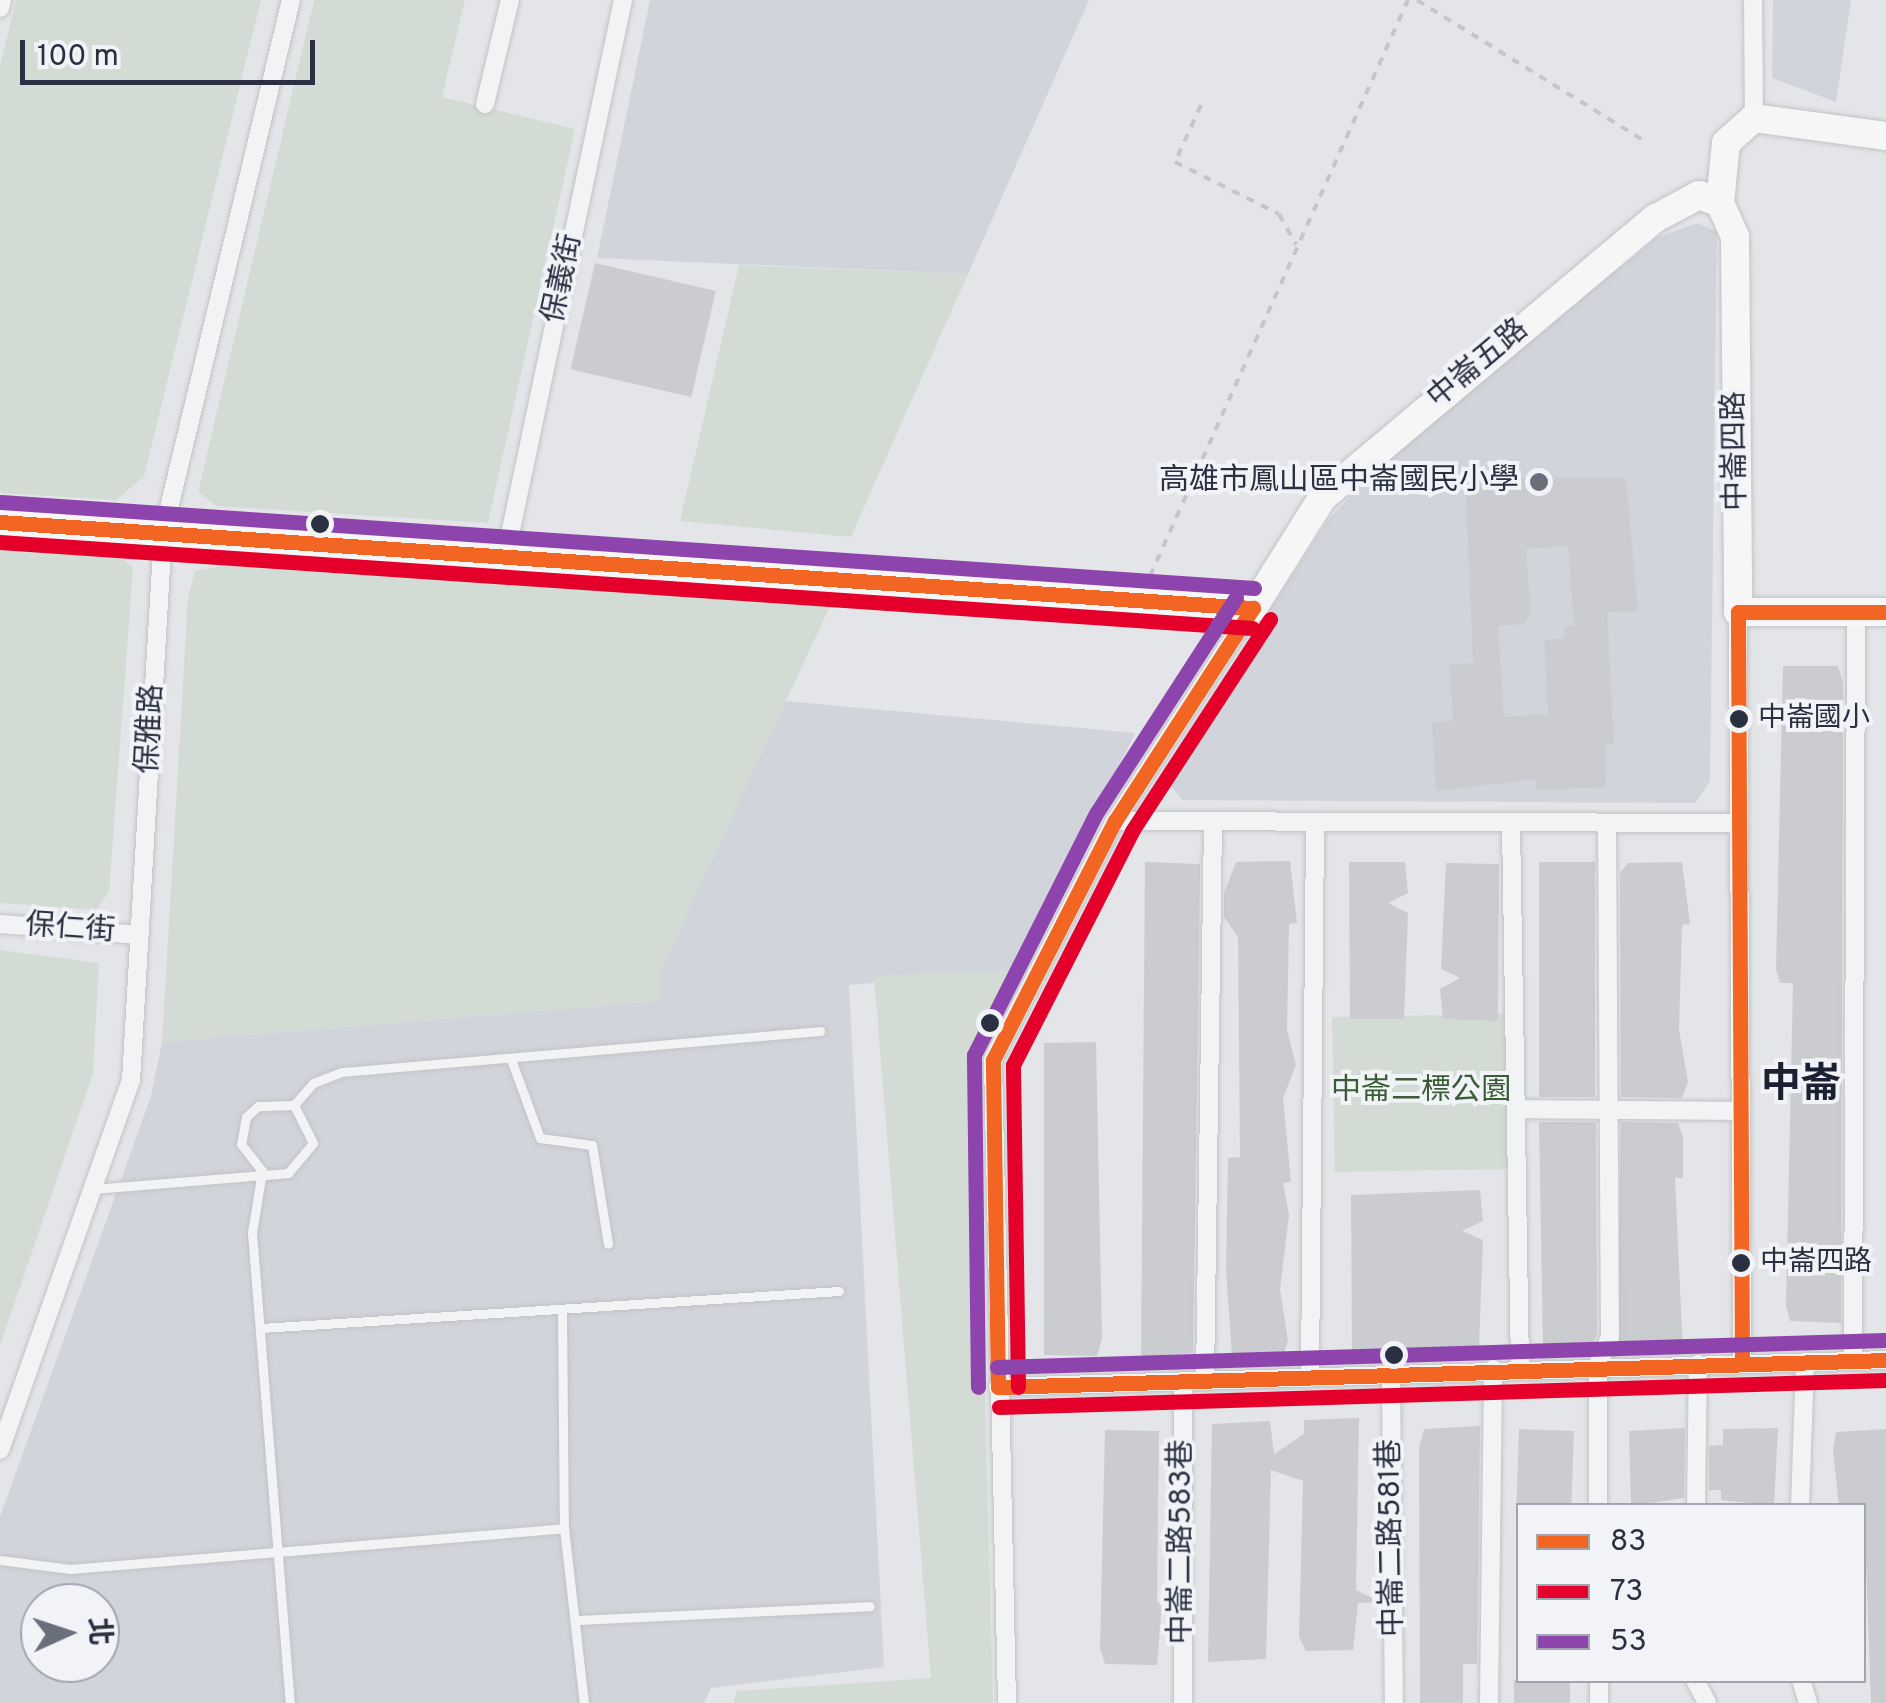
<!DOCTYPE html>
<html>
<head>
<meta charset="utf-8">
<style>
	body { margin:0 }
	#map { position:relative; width:1886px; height:1703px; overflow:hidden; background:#e4e5e8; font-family:Overpass,"Noto Sans TC",sans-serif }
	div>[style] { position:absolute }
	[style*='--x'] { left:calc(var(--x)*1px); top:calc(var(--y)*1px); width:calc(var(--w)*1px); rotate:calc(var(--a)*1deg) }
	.built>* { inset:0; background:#d2d4db }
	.green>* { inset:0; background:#d3dcd4; transform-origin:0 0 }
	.building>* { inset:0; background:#cacccf; transform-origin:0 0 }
	.path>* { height:4px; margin-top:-2px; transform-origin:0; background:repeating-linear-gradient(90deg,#c5c6cb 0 8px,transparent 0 16px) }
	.roads { filter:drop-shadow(0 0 2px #c2c3c6) drop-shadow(0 0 2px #c2c3c6) }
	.lane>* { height:9px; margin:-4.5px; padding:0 4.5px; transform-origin:4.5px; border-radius:4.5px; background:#f2f3f5 }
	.street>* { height:18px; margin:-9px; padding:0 9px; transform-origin:9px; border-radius:9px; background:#f2f3f5 }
	.secondary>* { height:28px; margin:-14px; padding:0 14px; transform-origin:14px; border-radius:14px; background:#f6f6f7 }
	.bus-1>* { height:15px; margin:-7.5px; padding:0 7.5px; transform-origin:7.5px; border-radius:7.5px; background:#f26522 }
	.bus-2>* { height:15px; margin:-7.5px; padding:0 7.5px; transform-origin:7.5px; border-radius:7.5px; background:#e4002b }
	.bus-3>* { height:15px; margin:-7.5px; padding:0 7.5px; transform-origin:7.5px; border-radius:7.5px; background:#8e44ad }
	.dots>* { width:28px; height:28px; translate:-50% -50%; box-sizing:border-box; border:5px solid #f1f3f7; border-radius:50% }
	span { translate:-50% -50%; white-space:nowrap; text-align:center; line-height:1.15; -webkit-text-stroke:8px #f1f3f7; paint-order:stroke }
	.bus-label { font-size:28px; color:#2a3042 }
	.left { translate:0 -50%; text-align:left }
	.street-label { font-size:30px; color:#2a3042 }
	.poi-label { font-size:30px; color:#2a3042 }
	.right { translate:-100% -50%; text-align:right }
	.park-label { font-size:30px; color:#3a5d38 }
	.district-label { font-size:40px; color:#1c2132; font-weight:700 }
	.legend { position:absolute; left:1516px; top:1503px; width:350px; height:180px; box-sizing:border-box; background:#f1f3f7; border:2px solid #a1a5af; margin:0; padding:12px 18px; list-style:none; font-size:30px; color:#2a3042 }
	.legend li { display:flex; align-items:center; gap:20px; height:50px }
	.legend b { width:50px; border:2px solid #a1a5af }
	.north { position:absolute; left:20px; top:1583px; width:100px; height:100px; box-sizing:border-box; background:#f1f3f7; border:2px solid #a1a5af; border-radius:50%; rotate:87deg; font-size:28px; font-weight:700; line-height:40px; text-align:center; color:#2a3042 }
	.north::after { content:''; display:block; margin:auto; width:35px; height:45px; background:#6b6f7c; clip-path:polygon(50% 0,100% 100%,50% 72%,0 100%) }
	.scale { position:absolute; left:20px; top:40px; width:295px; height:45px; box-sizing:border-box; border:5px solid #2a3042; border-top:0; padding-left:12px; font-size:30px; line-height:35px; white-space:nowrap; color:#2a3042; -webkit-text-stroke:8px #f1f3f7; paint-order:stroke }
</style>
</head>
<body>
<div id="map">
	<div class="built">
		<div style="clip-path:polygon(650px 0,1089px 0,968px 274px,597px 258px)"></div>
		<div style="clip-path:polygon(1773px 0,1851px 0,1836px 102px,1772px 78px)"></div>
		<div style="clip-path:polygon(1697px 223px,1717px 231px,1710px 781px,1695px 803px,1182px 800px,1163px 776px,1328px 520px,1399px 445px,1658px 237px)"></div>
		<div style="clip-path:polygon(evenodd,785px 701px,1135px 733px,1020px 970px,849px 985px,884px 1667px,711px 1688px,704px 1703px,0 1703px,0 1517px,151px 1096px,162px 1042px,659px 1001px,659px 974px,785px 701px,40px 1603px,100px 1603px,100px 1663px,40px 1663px,40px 1603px)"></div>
	</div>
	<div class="green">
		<div style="clip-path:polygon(16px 0,261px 0,144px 476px,116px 500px,0 493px,0 66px)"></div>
		<div style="clip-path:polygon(314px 0,465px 0,442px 97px,575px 129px,488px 523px,216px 506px,198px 492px)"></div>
		<div style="clip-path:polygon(739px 265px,968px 274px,851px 537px,680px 521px)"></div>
		<div style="clip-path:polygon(0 546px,116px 553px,133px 568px,109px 892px,96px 910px,0 903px)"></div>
		<div style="clip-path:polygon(223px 566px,831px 604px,659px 974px,659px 1001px,162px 1042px,188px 597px,195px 571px)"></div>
		<div style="clip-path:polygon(0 950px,99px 963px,93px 1073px,0 1346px)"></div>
		<div style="clip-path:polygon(1020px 970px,976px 1051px,993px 1703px,733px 1703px,737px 1691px,931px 1678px,874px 976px)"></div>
		<div style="left:1509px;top:1014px;width:155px;height:177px;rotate:89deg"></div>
	</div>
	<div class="building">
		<div style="left:595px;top:263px;width:124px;height:109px;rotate:13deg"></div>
		<div style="clip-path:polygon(evenodd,1465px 477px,1626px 478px,1638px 611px,1607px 612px,1614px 744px,1605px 744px,1606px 787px,1537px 790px,1536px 779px,1436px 791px,1432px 722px,1453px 721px,1449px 665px,1473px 663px,1465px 477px,1568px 546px,1574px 626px,1564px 626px,1565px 638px,1544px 640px,1548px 714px,1504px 717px,1498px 626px,1525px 624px,1531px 613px,1526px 549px,1568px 546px)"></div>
		<div style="clip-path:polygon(1783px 666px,1838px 666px,1843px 683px,1841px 1323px,1790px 1321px,1786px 1306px,1793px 983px,1780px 983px,1776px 969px)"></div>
		<div style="clip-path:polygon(1290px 861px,1297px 923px,1289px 924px,1287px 1030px,1296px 1065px,1283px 1098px,1291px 1182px,1283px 1183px,1289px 1215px,1280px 1289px,1288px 1340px,1283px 1357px,1232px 1356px,1226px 1270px,1228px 1158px,1240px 1157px,1238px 937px,1224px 917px,1224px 893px,1236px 862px)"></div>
		<div style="clip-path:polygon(1145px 862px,1200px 864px,1200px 878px,1193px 1353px,1141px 1357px)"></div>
		<div style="clip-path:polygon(1349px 862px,1405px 862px,1408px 893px,1388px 903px,1408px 913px,1404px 1019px,1350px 1019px)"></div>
		<div style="left:1539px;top:862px;width:56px;height:235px"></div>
		<div style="clip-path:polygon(1682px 862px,1690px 924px,1682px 925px,1679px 1030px,1688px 1082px,1682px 1098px,1621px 1097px,1620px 873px,1628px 863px)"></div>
		<div style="clip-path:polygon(1446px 863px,1499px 864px,1498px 1021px,1443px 1019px,1440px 989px,1460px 978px,1441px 969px)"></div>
		<div style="clip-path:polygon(1096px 1042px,1102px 1339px,1097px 1356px,1044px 1355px,1044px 1043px)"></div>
		<div style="clip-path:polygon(1539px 1122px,1596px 1122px,1597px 1334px,1589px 1354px,1543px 1353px)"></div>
		<div style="clip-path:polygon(1621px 1122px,1678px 1123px,1683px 1137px,1683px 1178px,1675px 1178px,1683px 1354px,1617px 1353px)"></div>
		<div style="clip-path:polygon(1480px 1190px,1483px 1221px,1462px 1231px,1483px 1240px,1479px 1346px,1352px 1352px,1351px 1195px)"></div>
		<div style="clip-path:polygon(1359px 1418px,1356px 1590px,1381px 1602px,1358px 1603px,1353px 1650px,1306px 1651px,1299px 1637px,1303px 1481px,1271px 1470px,1266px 1659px,1208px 1662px,1212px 1424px,1270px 1421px,1274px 1454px,1304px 1434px,1304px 1420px)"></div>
		<div style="clip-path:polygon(1480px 1426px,1477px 1664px,1463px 1664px,1463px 1703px,1420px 1703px,1419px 1448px,1424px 1429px)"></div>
		<div style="clip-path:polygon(1685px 1428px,1684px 1498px,1631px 1506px,1629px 1431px)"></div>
		<div style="clip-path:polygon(1778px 1428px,1774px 1506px,1721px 1500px,1721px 1490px,1709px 1490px,1709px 1446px,1723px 1445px,1723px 1429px)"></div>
		<div style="clip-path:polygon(1886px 1429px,1886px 1703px,1871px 1703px,1864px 1506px,1839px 1506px,1833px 1450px,1836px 1432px)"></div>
		<div style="clip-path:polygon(1105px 1430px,1159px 1431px,1157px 1601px,1170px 1614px,1161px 1615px,1157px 1665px,1105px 1664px,1100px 1648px)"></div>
		<div style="left:1574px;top:1431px;width:75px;height:55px;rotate:92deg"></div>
		<div style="left:1514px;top:1680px;width:56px;height:23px"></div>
	</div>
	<div class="path">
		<div style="--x:1417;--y:0;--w:264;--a:31.8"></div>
		<div style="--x:1201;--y:105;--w:63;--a:114.5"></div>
		<div style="--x:1175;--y:162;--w:116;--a:26.6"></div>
		<div style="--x:1279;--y:214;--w:35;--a:61"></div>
		<div style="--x:1150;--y:576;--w:631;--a:-65.87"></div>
	</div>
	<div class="roads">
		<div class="lane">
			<div style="--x:512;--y:1062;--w:81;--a:69.8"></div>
			<div style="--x:540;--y:1138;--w:52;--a:7.7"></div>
			<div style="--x:592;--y:1145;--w:100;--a:80.8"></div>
			<div style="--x:294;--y:1105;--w:29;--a:-49"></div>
			<div style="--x:313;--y:1083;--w:31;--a:-21"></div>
			<div style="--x:342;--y:1072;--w:480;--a:-4.9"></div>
			<div style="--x:262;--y:1171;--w:63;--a:99.2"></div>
			<div style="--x:252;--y:1233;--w:472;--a:85.4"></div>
			<div style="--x:93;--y:1189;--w:196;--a:-4.7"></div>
			<div style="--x:288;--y:1173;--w:39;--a:-50"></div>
			<div style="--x:313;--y:1143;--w:42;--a:-116.6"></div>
			<div style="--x:294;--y:1105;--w:36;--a:178"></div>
			<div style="--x:258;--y:1106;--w:16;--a:137"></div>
			<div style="--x:246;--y:1117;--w:27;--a:100"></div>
			<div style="--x:241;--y:1144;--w:34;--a:52"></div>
			<div style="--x:562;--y:1311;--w:217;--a:89.5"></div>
			<div style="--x:564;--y:1528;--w:176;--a:83.5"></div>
			<div style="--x:261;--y:1328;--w:579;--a:-3.66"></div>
			<div style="--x:0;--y:1560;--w:71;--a:7.3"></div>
			<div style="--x:70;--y:1569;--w:496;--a:-4.7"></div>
			<div style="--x:577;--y:1620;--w:293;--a:-2.7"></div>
		</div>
		<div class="street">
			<div style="--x:1753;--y:0;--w:118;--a:89.5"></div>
			<div style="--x:0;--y:8;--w:8;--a:-76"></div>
			<div style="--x:485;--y:104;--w:107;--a:-76.5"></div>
			<div style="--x:505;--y:558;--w:570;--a:-78.06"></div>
			<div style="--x:1738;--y:612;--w:750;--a:89.69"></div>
			<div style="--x:1115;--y:821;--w:622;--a:0.18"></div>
			<div style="--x:1511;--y:824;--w:544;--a:89.05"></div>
			<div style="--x:0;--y:924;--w:140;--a:4.5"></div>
			<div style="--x:1516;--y:1109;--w:222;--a:0.5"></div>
			<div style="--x:1853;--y:1361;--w:748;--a:-89.77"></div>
			<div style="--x:1391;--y:1373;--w:330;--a:89.5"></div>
			<div style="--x:1310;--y:1376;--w:553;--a:-89.48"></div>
			<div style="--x:1205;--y:1380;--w:558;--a:-89.18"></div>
			<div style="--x:998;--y:1387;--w:888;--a:-1.74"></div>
			<div style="--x:0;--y:1450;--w:392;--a:-70.5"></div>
			<div style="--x:131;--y:1081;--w:549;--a:-86.66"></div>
			<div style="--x:163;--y:533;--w:548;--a:-76.5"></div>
			<div style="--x:1598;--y:1506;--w:141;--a:-90"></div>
			<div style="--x:1598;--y:1365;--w:30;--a:-67"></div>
			<div style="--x:1610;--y:1337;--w:512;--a:-90.34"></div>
			<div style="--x:1696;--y:1506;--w:142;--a:-89.2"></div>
			<div style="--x:1800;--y:1506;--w:144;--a:-88"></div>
			<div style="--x:1599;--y:1680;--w:23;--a:90"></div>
			<div style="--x:1695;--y:1680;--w:26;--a:62"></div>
			<div style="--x:1801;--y:1680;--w:24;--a:73"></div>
			<div style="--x:1007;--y:1703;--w:643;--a:-91.25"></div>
			<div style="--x:993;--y:1060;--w:268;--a:-63"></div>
			<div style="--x:1115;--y:821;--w:254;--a:-57.1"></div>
			<div style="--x:1183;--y:1703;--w:322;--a:-90"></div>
			<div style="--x:1489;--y:1703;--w:334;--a:-89.3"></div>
		</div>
		<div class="secondary">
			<div style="--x:1720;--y:203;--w:36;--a:66"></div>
			<div style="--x:1735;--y:236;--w:376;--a:89.5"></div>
			<div style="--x:1738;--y:612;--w:148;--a:0"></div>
			<div style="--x:1720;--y:203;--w:60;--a:-84.3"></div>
			<div style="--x:1726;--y:143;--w:38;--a:-42"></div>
			<div style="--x:1754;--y:118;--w:133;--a:7.8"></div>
			<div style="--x:0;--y:522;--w:1256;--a:3.93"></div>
			<div style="--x:1253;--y:608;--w:131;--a:-57.8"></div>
			<div style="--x:1323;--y:497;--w:434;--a:-40"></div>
			<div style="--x:1656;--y:218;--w:49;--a:-28.1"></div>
			<div style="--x:1699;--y:195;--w:22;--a:21"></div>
		</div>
	</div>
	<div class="bus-1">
		<div style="--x:0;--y:522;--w:1256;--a:3.93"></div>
		<div style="--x:1742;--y:1362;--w:750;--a:-90.31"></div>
		<div style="--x:1738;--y:612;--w:148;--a:0"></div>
		<div style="--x:998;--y:1387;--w:888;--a:-1.74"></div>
		<div style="--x:998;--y:1387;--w:327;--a:-90.9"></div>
		<div style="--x:993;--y:1060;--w:268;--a:-63"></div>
		<div style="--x:1115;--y:821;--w:254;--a:-57.1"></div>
	</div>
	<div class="bus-2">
		<div style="--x:0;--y:542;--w:1255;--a:3.93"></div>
		<div style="--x:1018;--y:1387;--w:322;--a:-90.9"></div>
		<div style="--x:1013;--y:1065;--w:263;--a:-63"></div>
		<div style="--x:1132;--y:831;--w:253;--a:-56.9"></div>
		<div style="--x:999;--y:1407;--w:887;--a:-1.74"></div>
	</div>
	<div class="bus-3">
		<div style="--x:1;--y:502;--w:1256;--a:3.93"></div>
		<div style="--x:997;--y:1367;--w:888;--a:-1.74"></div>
		<div style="--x:978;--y:1387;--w:332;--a:-90.7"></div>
		<div style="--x:974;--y:1055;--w:272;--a:-63.2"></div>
		<div style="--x:1097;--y:812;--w:256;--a:-57.1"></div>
	</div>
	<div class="dots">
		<div style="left:1539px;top:482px;background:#6b6f7c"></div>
		<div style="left:320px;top:524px;background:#2a3042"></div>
		<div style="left:1739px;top:719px;background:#2a3042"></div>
		<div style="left:990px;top:1023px;background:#2a3042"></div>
		<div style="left:1741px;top:1263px;background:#2a3042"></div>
		<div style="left:1394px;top:1355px;background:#2a3042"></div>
	</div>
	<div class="bus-label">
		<span class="left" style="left:1758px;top:719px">中崙國小</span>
		<span class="left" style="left:1760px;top:1263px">中崙四路</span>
	</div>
	<div class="street-label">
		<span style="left:564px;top:279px;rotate:-78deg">保義街</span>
		<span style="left:1479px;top:365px;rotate:-40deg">中崙五路</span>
		<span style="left:1737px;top:451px;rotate:-91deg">中崙四路</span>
		<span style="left:152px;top:729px;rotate:-87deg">保雅路</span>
		<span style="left:70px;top:930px;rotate:4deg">保仁街</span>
		<span style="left:1393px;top:1538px;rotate:-91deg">中崙二路581巷</span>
		<span style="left:1183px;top:1542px;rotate:-90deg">中崙二路583巷</span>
	</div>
	<div class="poi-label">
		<span class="right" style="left:1519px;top:482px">高雄市鳳山區中崙國民小學</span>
	</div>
	<div class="park-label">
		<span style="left:1421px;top:1092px">中崙二標公園</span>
	</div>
	<div class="district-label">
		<span style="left:1801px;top:1086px">中崙</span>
	</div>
	<ul class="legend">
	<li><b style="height:12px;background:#f26522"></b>83</li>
	<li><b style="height:12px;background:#e4002b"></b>73</li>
	<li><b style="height:12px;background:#8e44ad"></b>53</li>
	</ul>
	<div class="north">北</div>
	<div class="scale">100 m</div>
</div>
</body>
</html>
